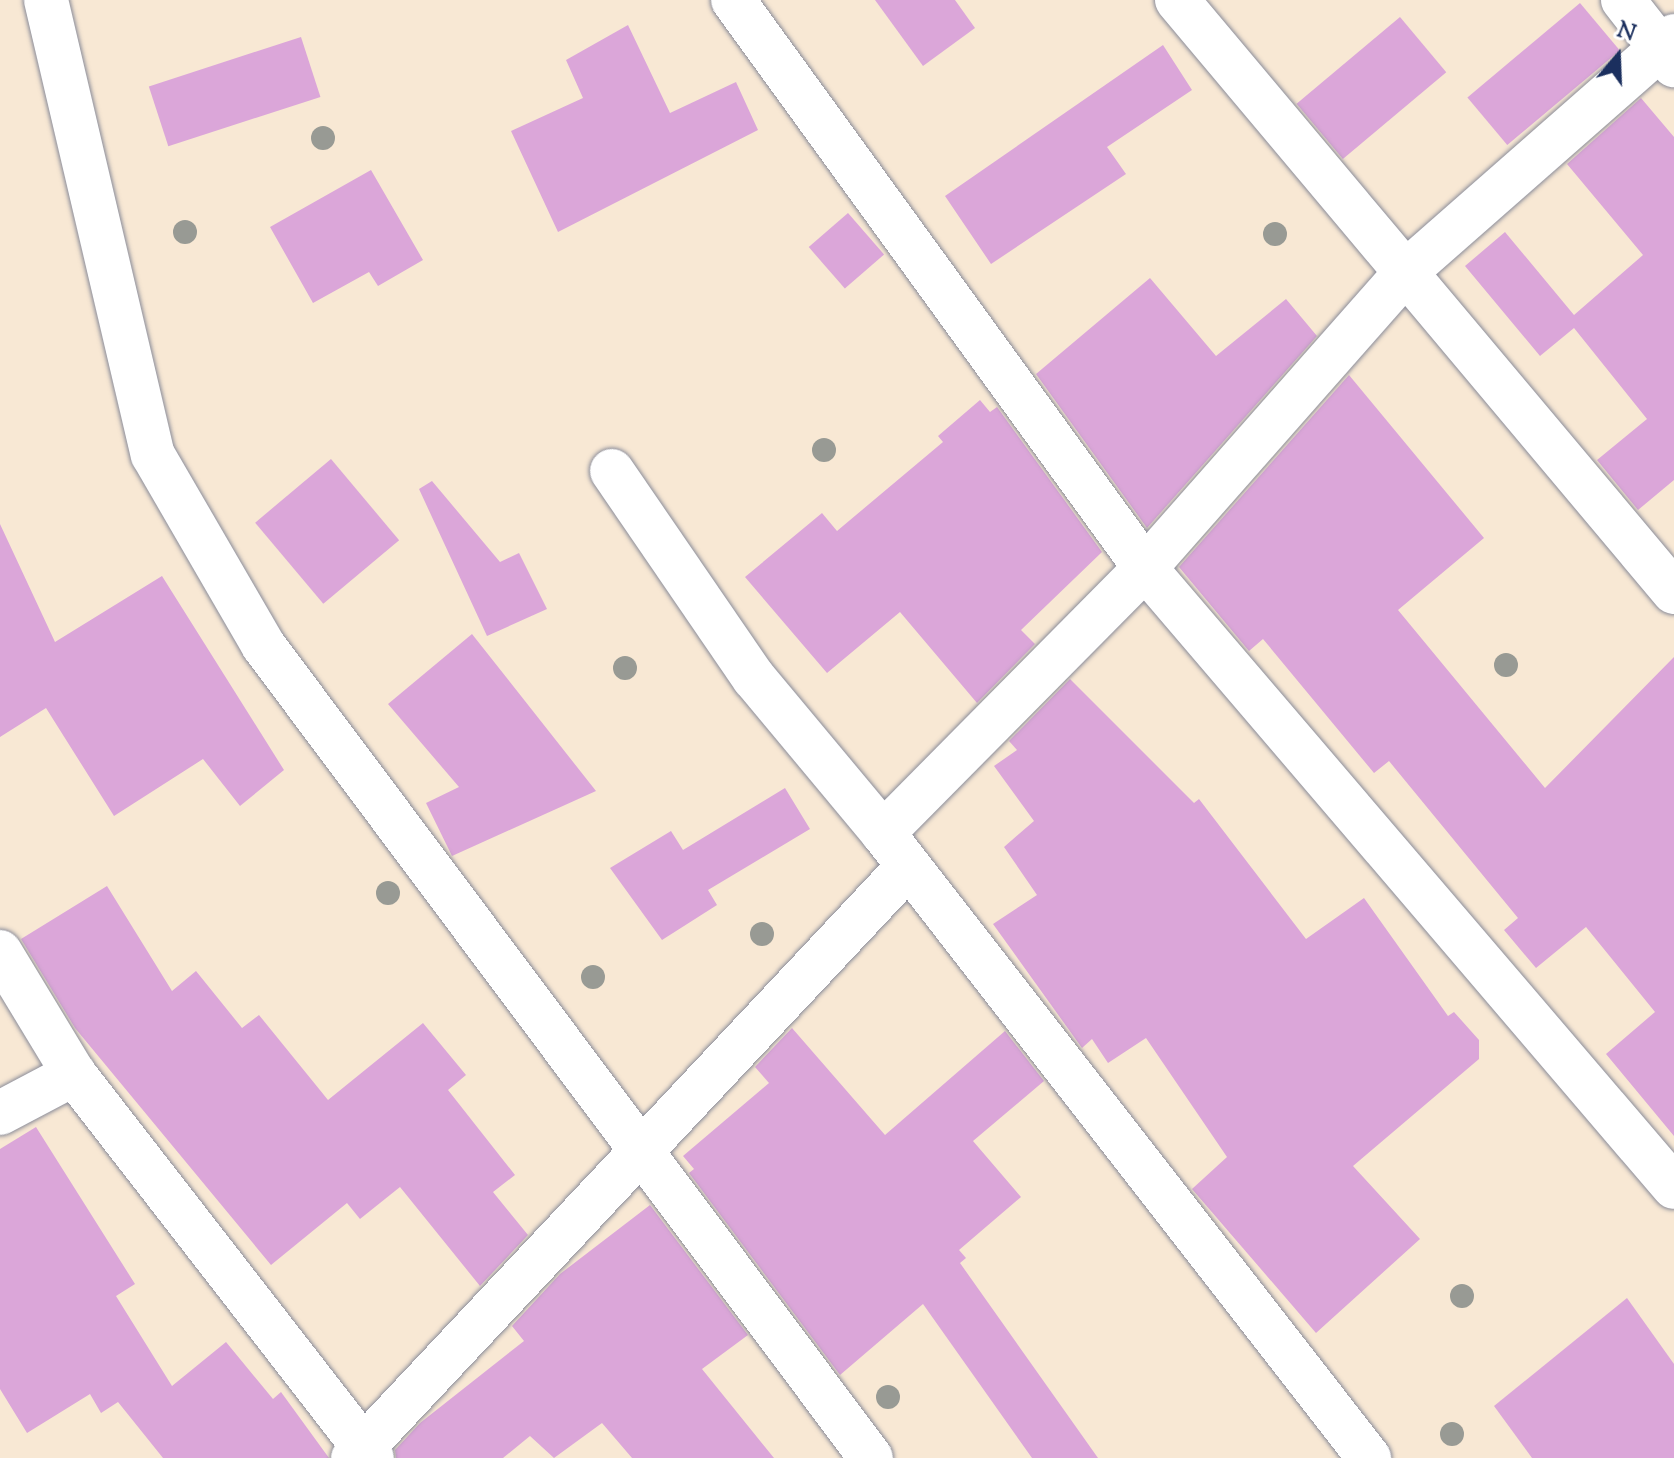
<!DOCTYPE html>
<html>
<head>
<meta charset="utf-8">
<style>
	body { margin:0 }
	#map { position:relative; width:1674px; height:1458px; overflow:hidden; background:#f8e8d4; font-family:"Sorts Mill Goudy",serif }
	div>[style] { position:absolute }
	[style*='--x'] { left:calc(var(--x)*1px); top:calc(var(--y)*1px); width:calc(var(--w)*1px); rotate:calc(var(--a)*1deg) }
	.building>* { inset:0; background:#dba6d9; transform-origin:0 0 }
	.roads { filter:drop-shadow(0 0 2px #8a8c99) drop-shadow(0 0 2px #8a8c99) }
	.street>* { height:44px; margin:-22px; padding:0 22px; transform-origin:22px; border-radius:22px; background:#fff }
	.trees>* { width:24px; height:24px; margin:-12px; border-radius:50%; background:#989a94 }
	span { translate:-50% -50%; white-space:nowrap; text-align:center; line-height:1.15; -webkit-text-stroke:6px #fff; paint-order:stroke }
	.north { position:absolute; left:1578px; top:16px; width:80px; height:80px; -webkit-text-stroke:6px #fff; paint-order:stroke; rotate:19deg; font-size:22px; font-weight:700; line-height:32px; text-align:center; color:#1b2f5e }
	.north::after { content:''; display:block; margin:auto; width:28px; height:36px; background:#1b2f5e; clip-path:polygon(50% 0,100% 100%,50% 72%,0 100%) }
</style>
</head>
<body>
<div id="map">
	<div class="building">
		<div style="clip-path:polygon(875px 0,955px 0,975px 28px,923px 66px)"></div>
		<div style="left:1580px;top:3px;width:62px;height:147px;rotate:50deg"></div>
		<div style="left:1400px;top:17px;width:72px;height:135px;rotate:50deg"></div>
		<div style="clip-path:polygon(628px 25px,670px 113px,736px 82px,758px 130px,558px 232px,511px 131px,583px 98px,566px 60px)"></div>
		<div style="left:301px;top:37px;width:63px;height:160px;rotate:72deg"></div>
		<div style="clip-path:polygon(1163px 45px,1192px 90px,1107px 147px,1126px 174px,991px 264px,945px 196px)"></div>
		<div style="clip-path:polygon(1641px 98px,1674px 137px,1674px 480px,1638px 510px,1597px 460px,1647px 419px,1574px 328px,1540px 356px,1465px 266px,1505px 232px,1574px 315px,1643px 255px,1567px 164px)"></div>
		<div style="clip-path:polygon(371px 170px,423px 260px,378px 286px,369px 272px,313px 303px,270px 227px)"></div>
		<div style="left:848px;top:213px;width:55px;height:52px;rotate:49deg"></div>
		<div style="clip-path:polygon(1150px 278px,1216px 356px,1286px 299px,1317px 336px,1147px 528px,1036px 374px)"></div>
		<div style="clip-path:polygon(1349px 375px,1484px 538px,1398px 610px,1545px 788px,1674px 657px,1674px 1136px,1606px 1054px,1655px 1012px,1586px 927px,1536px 968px,1504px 930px,1518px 918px,1389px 761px,1374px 773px,1263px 639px,1249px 651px,1179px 567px)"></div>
		<div style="clip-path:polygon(980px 400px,990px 412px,997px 407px,1102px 552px,1021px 630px,1035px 644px,977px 703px,900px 612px,827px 673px,745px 577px,822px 513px,837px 531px,943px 442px,938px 436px)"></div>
		<div style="left:331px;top:459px;width:106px;height:99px;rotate:50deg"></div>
		<div style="clip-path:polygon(432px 481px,500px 562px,519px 553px,547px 609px,487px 636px,419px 489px)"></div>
		<div style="clip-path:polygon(0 524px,55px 642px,162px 576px,284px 770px,240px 806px,203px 759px,114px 816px,46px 708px,0 737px)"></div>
		<div style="clip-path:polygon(472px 634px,596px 791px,452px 856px,426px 803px,459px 787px,388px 704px)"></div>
		<div style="clip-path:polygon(1070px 679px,1194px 803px,1199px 799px,1306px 939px,1364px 898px,1448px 1016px,1454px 1012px,1479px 1040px,1479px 1059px,1353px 1166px,1420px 1239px,1316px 1333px,1192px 1189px,1227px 1157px,1146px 1038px,1108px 1063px,1092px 1039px,1082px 1048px,993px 924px,1037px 895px,1004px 847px,1034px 821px,994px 766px,1017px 750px,1009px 741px)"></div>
		<div style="clip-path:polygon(785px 788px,810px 829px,708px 890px,717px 905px,662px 940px,610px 868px,671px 831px,683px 850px)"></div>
		<div style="clip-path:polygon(107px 886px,172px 991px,196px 971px,242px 1028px,259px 1015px,328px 1100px,423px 1023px,466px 1075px,448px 1090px,515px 1175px,493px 1192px,528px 1235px,480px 1286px,400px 1187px,360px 1219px,347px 1203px,271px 1265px,75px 1028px,21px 939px)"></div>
		<div style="clip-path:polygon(792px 1028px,885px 1135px,1005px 1031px,1044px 1081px,973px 1141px,1021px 1197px,959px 1250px,966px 1258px,960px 1263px,1098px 1458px,1032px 1458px,923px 1304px,840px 1375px,689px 1173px,694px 1169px,683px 1156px,769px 1083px,755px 1067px)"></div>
		<div style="clip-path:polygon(36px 1127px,135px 1284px,116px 1296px,172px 1386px,226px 1342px,273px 1399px,281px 1392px,329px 1458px,163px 1458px,118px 1402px,101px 1413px,90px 1394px,27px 1433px,0 1389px,0 1149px)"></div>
		<div style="clip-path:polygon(650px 1205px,748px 1335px,702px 1369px,774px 1458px,632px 1458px,602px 1423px,554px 1458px,530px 1436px,503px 1458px,396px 1458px,395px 1450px,420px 1423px,524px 1341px,512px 1326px,560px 1274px)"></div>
		<div style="clip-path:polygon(1627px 1298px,1674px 1364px,1674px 1458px,1532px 1458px,1494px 1406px)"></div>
	</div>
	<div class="roads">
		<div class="street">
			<div style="--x:46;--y:0;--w:467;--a:76.8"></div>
			<div style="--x:153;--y:455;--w:220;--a:59.9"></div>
			<div style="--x:263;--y:645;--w:1015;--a:53.21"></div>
			<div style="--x:733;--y:0;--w:702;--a:54.04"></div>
			<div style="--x:1145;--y:568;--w:814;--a:49.48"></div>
			<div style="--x:1177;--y:0;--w:773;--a:49.99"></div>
			<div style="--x:1623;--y:0;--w:83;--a:51.9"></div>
			<div style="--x:612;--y:471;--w:251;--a:55.6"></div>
			<div style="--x:754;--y:678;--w:202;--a:50.2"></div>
			<div style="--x:883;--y:833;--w:792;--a:52.13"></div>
			<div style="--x:883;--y:833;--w:373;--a:-45.3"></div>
			<div style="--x:1145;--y:568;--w:399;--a:-48.6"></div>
			<div style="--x:1409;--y:269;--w:353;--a:-41.3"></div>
			<div style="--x:0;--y:952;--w:143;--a:58.8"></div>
			<div style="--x:74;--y:1074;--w:486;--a:52.2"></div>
			<div style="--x:0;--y:1113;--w:84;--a:-27.8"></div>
			<div style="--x:353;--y:1458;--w:808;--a:-46.81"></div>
		</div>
	</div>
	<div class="trees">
		<div style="left:323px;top:138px"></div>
		<div style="left:185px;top:232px"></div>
		<div style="left:1275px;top:234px"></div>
		<div style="left:824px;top:450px"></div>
		<div style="left:1506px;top:665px"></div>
		<div style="left:625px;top:668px"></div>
		<div style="left:388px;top:893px"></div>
		<div style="left:762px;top:934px"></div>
		<div style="left:593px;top:977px"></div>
		<div style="left:1462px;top:1296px"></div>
		<div style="left:888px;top:1397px"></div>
		<div style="left:1452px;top:1434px"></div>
	</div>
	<div class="north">N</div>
</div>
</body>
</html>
